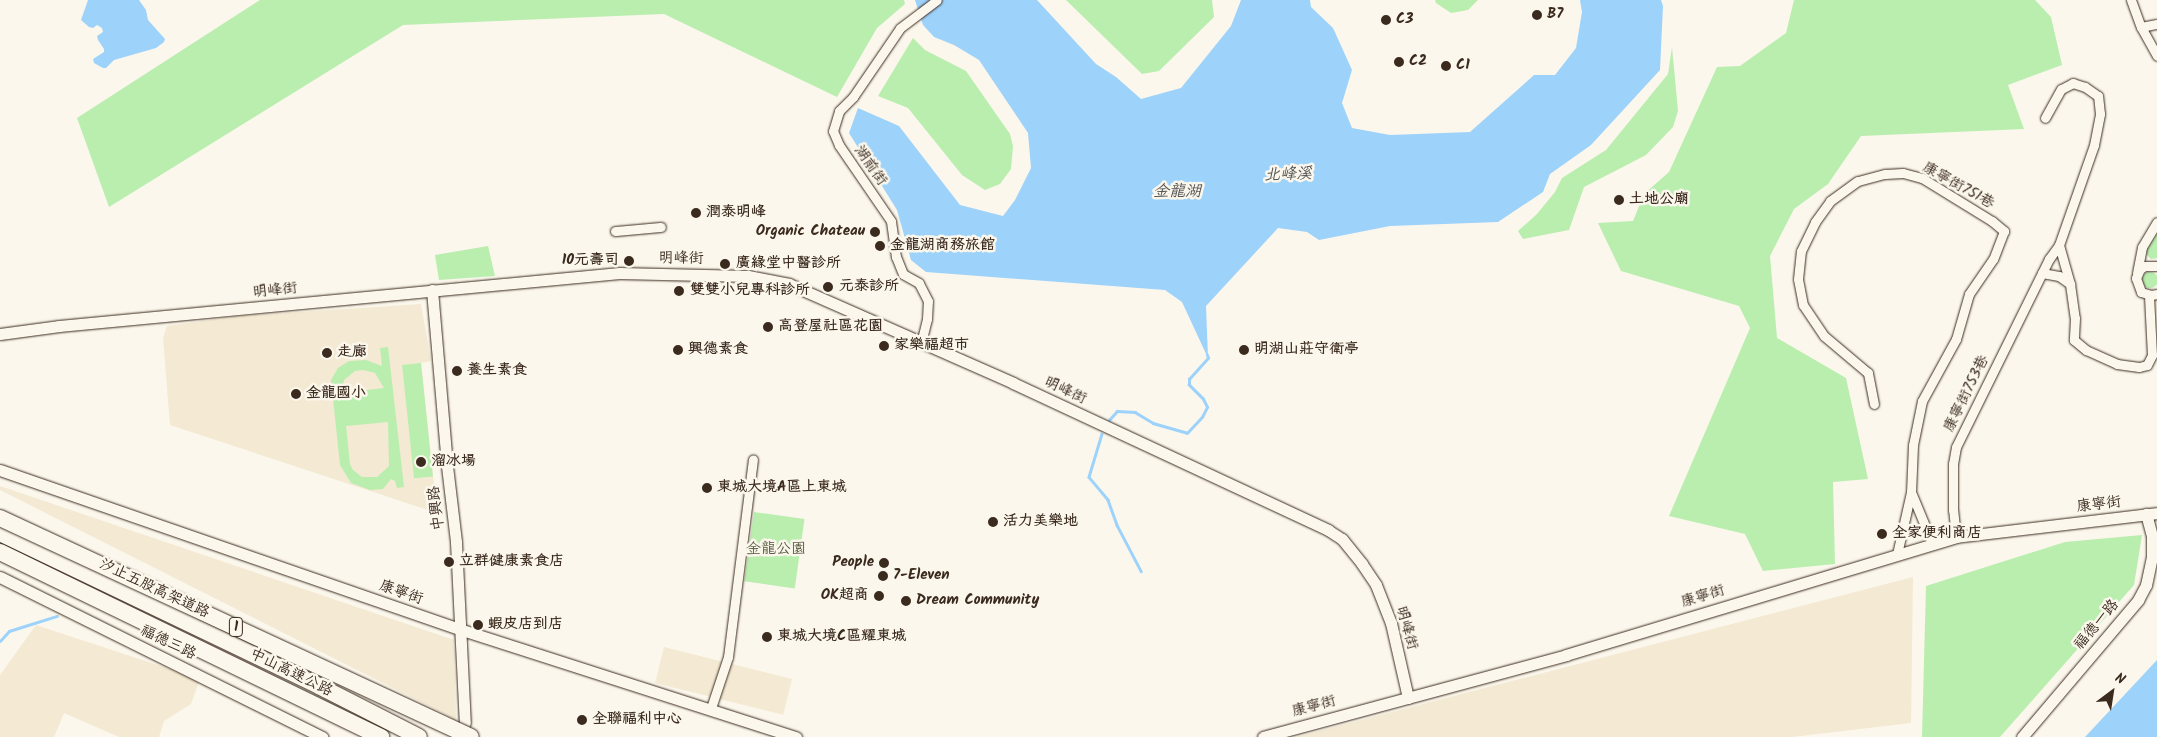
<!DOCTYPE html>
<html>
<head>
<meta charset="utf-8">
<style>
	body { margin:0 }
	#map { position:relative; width:2157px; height:737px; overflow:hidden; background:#fbf7ec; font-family:Kalam,"LXGW WenKai TC",sans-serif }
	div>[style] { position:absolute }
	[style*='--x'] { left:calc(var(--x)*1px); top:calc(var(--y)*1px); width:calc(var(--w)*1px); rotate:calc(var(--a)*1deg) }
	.built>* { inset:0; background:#f4e9d2; transform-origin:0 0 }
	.green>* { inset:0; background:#b9eeaf; transform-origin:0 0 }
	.round { border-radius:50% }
	.water>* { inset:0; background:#9dd2fb }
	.stream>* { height:2.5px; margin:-1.25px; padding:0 1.25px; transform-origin:1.25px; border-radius:1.25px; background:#9dd2fb }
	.roads { filter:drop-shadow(0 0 1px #3b2a1e) drop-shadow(0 0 1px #3b2a1e) }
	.minor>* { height:9px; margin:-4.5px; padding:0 4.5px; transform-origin:4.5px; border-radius:4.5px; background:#fbf7ec }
	.tertiary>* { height:11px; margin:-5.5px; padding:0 5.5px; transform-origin:5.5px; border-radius:5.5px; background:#fbf7ec }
	.motorway>* { height:16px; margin:-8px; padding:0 8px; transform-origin:8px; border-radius:8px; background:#fbf7ec }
	.bridges { filter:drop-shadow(0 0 1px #3b2a1e) drop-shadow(0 0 1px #3b2a1e) }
	.motorway-bridge>* { height:16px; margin:-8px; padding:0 8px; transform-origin:8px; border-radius:8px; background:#fbf7ec }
	.dots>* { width:14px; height:14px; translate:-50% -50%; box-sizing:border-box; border:2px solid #fbf7ec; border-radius:50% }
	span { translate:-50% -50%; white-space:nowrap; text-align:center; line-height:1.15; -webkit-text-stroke:5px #fbf7ec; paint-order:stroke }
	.shield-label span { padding:1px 4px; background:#fbf7ec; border:1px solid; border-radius:4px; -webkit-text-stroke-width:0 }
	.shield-label { font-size:14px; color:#3b2a1e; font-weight:700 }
	.poi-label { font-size:15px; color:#3b2a1e; font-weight:700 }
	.left { translate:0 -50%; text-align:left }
	.right { translate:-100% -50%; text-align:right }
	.street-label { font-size:15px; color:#3b2a1e }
	.park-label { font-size:15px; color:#5a5b42 }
	.water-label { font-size:16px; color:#545455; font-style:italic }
	.north { position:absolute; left:2087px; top:667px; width:50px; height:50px; -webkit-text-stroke:4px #fbf7ec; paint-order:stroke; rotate:31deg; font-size:14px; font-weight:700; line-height:20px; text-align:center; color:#3b2a1e }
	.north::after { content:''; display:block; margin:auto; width:18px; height:22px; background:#3b2a1e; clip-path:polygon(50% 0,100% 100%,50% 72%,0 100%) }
</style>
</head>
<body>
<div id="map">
	<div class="built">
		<div style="clip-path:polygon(421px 304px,431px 361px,421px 363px,437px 513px,170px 425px,163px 338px,167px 326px,238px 316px)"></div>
		<div style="clip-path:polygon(0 486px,454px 640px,456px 720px,0 490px)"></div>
		<div style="clip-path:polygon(1913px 577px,1911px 723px,1792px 737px,1296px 737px)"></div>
		<div style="clip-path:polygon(36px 625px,200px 679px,191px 704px,164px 721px,159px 737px,119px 737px,64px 713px,54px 737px,0 737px,0 675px)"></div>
		<div style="left:664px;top:647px;width:132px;height:37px;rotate:14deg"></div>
	</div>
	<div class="green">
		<div style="clip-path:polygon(260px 0,904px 0,905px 4px,877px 28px,837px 97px,664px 14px,403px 25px,109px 207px,77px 118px)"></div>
		<div style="clip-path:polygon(1066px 0,1212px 0,1214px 17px,1159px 71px,1142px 74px)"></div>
		<div style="clip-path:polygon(1435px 0,1478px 0,1468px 10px,1451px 13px,1436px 3px)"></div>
		<div style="clip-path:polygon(1794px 0,2035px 0,2051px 17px,2062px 65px,2008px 85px,2024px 129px,1861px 136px,1828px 184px,1794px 209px,1770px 256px,1777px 338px,1846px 378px,1868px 479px,1833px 482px,1835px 564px,1763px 571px,1745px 534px,1669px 516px,1750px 328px,1739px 306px,1621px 271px,1598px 223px,1633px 221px,1644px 194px,1669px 172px,1717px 67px,1740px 66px,1786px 33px)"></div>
		<div style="clip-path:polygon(913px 38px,925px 50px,966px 71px,1010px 134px,1013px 146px,1011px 169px,1000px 184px,985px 190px,962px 175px,908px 108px,878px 96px)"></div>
		<div style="clip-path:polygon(1672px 47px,1678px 111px,1673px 127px,1646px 155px,1584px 187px,1569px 230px,1523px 239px,1518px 231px,1537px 214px,1555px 192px,1562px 178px,1606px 150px,1668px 74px)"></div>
		<div style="clip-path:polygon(2157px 234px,2157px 258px,2151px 259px,2145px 253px)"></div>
		<div style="clip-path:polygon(488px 246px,495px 276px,439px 280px,435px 255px)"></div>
		<div class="round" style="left:2142px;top:272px;width:16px;height:16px"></div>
		<div style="clip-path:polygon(evenodd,388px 347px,404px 487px,397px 488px,395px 481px,391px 479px,383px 489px,370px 490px,351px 483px,340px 465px,331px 380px,338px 368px,349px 361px,366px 360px,382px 366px,380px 348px,388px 347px,355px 371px,363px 370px,375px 373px,384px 388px,342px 393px,344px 380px,355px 371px,388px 347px,388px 422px,389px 466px,377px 477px,362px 477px,353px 470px,350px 464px,346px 426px,388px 422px)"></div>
		<div style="left:421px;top:363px;width:114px;height:19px;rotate:84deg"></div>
		<div style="left:754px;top:512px;width:51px;height:70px;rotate:8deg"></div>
		<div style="clip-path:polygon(2142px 535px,2134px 585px,2000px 737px,1922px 737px,1926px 586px,2065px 542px)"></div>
	</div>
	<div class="water">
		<div style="clip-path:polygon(88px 0,139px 0,146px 10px,148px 20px,165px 39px,164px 42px,156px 48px,114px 60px,106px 68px,103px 68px,94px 63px,93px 59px,104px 52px,104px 49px,98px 40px,97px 36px,103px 32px,102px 28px,97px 25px,93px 28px,89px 27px,81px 20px)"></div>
		<div style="clip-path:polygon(915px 0,1037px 0,1096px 64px,1116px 77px,1141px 99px,1181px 88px,1231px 26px,1241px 0,1310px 0,1311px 7px,1333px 28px,1352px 70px,1342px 103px,1352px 128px,1390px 135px,1470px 132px,1534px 75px,1555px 75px,1576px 48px,1582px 12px,1580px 0,1661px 0,1663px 6px,1660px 70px,1591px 145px,1550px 174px,1543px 192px,1498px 222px,1390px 226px,1319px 240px,1307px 232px,1278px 228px,1206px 306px,1208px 358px,1182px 302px,1165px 290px,926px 272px,911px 260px,897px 210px,849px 133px,858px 108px,899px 126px,960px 205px,1003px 216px,1015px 200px,1031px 168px,1028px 133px,979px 60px,954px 45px,934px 37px,923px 25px)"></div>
		<div style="clip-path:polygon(2157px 660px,2157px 737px,2085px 737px)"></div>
	</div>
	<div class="stream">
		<div style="--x:1109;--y:420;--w:12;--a:-48"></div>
		<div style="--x:1117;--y:411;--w:18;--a:3"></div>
		<div style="--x:1135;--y:412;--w:21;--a:31"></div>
		<div style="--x:1153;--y:423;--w:35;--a:16"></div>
		<div style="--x:1187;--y:433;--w:22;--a:-47"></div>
		<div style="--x:1202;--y:417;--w:11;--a:-63"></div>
		<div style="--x:1207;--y:407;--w:9;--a:-117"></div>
		<div style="--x:1203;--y:399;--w:20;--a:-135"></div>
		<div style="--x:1189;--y:385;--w:6;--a:-90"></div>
		<div style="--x:1189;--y:379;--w:28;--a:-48"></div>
		<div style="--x:1208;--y:358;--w:3;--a:-108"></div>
		<div style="--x:1102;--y:434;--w:45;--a:106.8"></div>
		<div style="--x:1089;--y:477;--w:30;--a:50"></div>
		<div style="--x:1108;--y:500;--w:27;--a:70"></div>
		<div style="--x:1117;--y:525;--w:52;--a:62.4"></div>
		<div style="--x:0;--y:641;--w:13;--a:-48"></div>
		<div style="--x:9;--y:631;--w:50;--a:-17.4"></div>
	</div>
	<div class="roads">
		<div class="minor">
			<div style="--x:2131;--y:0;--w:29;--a:70"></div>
			<div style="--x:2141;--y:27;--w:33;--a:61"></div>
			<div style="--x:2141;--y:27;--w:16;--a:-11"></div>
			<div style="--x:615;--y:231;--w:46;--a:-5"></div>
			<div style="--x:2059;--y:245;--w:41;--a:74.2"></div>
			<div style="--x:2070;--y:284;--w:34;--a:82"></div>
			<div style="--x:2075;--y:318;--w:22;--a:93"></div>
			<div style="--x:2074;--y:340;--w:16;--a:40"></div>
			<div style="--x:2086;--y:350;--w:34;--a:24"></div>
			<div style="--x:2117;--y:364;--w:22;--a:8"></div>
			<div style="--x:2139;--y:367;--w:8;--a:-14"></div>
			<div style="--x:2147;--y:365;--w:11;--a:-63"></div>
			<div style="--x:2152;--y:355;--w:60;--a:-92.9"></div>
			<div style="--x:2157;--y:266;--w:12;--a:180"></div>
			<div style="--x:2145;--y:266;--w:6;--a:149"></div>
			<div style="--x:2140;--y:269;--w:10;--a:114"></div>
			<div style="--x:2136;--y:278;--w:15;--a:70"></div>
			<div style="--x:2141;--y:292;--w:10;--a:17"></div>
			<div style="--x:2151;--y:295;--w:6;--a:-9"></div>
			<div style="--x:2042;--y:273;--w:17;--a:10"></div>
			<div style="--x:2059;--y:276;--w:14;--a:36"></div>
			<div style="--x:2137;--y:273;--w:26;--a:-79"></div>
			<div style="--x:2142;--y:247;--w:29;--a:-59"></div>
			<div style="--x:921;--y:343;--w:25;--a:-76"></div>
			<div style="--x:927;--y:319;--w:18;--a:-87"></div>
			<div style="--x:928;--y:301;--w:20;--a:-117"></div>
			<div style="--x:919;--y:283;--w:18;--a:-151"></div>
			<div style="--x:903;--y:274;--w:18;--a:-112"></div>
			<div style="--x:896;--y:257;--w:36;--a:-98"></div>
			<div style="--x:891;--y:221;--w:92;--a:-124.4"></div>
			<div style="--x:839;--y:145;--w:15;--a:-113"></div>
			<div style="--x:833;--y:131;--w:21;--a:-73"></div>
			<div style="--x:839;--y:111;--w:20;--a:-45"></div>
			<div style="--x:853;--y:97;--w:83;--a:-55.7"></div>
			<div style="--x:900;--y:28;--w:46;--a:-37.1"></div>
			<div style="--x:1874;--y:404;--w:32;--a:-101"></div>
			<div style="--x:1868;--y:373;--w:57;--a:-139.9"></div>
			<div style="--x:1824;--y:336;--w:37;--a:-124"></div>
			<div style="--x:1803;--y:305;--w:26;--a:-101"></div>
			<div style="--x:1798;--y:279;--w:28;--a:-84"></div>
			<div style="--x:1801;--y:251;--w:32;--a:-64"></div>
			<div style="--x:1815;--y:222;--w:26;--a:-54"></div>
			<div style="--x:1830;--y:201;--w:34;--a:-36"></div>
			<div style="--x:1858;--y:181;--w:28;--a:-15"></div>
			<div style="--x:1885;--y:174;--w:18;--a:-3"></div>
			<div style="--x:1903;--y:173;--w:20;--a:15"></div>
			<div style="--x:1922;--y:178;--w:82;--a:31.6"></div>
			<div style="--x:1992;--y:221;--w:16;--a:40"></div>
			<div style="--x:2004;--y:231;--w:30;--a:111"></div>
			<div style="--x:1993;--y:259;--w:42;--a:124.4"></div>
			<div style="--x:1969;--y:294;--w:47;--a:106.1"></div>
			<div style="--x:1956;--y:339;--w:71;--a:118.7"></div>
			<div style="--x:1922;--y:401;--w:45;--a:101.6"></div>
			<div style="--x:1913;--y:445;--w:47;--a:92.4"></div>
			<div style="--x:1911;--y:492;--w:64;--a:102.7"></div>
			<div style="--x:1911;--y:492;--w:57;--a:67.5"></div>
			<div style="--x:1956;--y:537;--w:27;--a:-96"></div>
			<div style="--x:1953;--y:510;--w:46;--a:-90"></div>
			<div style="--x:1953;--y:464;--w:17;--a:-80"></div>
			<div style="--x:1956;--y:447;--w:210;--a:-63.7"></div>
			<div style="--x:2049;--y:259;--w:17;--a:-54"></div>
			<div style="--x:2059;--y:245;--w:106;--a:-70.7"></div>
			<div style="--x:2094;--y:145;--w:32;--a:-79"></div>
			<div style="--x:2100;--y:114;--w:18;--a:-96"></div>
			<div style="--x:2098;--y:96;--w:16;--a:-145"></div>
			<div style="--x:2085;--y:87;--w:13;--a:-162"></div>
			<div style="--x:2073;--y:83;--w:13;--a:153"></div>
			<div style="--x:2061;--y:89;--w:33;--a:119"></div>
			<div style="--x:711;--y:708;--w:54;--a:-71.6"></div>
			<div style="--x:728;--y:657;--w:199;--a:-82.8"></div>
		</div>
		<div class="tertiary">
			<div style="--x:432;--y:290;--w:177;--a:85.1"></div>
			<div style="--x:447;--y:466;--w:77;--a:83.2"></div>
			<div style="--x:456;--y:542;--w:181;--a:87.2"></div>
			<div style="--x:0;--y:334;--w:60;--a:-7.7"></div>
			<div style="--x:59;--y:326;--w:563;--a:-5.41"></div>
			<div style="--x:619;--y:273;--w:129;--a:1.3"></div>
			<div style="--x:748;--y:276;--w:42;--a:11"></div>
			<div style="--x:789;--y:284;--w:245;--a:23.8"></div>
			<div style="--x:1013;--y:383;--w:348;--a:25"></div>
			<div style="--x:1328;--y:530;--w:17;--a:33"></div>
			<div style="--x:1342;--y:539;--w:32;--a:51"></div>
			<div style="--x:1362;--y:564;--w:25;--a:56"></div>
			<div style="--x:1376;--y:585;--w:41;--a:68.5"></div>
			<div style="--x:1391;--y:623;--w:77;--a:77.2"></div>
			<div style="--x:0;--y:470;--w:489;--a:19.1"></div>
			<div style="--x:462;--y:630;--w:351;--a:17.8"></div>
			<div style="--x:0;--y:577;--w:360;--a:26.4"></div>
			<div style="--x:1263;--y:737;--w:314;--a:-15.1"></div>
			<div style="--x:1566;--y:655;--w:407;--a:-16.8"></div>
			<div style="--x:1956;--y:537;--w:202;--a:-6.8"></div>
			<div style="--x:2022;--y:737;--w:180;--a:-49.7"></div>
			<div style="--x:2138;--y:600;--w:17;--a:-62"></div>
			<div style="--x:2146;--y:585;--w:30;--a:-78"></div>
			<div style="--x:2152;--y:556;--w:20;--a:-90"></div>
			<div style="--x:2152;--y:536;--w:23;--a:-105"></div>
		</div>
		<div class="motorway">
			<div style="--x:0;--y:533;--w:354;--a:25.6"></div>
			<div style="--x:319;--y:686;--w:112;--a:27"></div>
			<div style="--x:0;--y:552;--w:424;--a:25.9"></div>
		</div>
	</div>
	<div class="bridges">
		<div class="motorway-bridge">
			<div style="--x:0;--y:518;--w:519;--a:24.94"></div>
		</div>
	</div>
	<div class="dots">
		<div style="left:1537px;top:15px;background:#3b2a1e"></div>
		<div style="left:1386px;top:20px;background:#3b2a1e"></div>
		<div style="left:1399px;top:62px;background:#3b2a1e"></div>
		<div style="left:1446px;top:66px;background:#3b2a1e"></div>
		<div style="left:1619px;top:200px;background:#3b2a1e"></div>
		<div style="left:696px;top:213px;background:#3b2a1e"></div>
		<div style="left:875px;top:232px;background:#3b2a1e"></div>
		<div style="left:880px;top:246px;background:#3b2a1e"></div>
		<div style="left:629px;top:261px;background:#3b2a1e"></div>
		<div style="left:725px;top:264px;background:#3b2a1e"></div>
		<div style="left:828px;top:287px;background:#3b2a1e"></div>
		<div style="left:679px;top:291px;background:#3b2a1e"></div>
		<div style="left:768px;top:327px;background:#3b2a1e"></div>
		<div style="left:884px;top:346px;background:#3b2a1e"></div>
		<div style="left:678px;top:350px;background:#3b2a1e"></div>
		<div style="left:1244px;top:350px;background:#3b2a1e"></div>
		<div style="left:327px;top:353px;background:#3b2a1e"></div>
		<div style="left:457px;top:371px;background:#3b2a1e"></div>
		<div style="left:296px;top:394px;background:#3b2a1e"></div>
		<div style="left:421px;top:462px;background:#3b2a1e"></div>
		<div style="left:707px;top:488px;background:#3b2a1e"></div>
		<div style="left:993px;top:522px;background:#3b2a1e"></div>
		<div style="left:1882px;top:534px;background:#3b2a1e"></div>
		<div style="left:449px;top:562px;background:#3b2a1e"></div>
		<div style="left:884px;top:563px;background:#3b2a1e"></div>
		<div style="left:883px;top:576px;background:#3b2a1e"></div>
		<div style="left:879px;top:596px;background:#3b2a1e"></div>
		<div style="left:906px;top:601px;background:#3b2a1e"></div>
		<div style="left:478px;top:625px;background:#3b2a1e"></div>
		<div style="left:767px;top:637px;background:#3b2a1e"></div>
		<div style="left:582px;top:720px;background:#3b2a1e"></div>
	</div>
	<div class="shield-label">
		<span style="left:236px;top:627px">1</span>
	</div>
	<div class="poi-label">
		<span class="left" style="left:1547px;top:15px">B7</span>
		<span class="left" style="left:1396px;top:20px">C3</span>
		<span class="left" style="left:1409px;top:62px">C2</span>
		<span class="left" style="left:1456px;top:66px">C1</span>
		<span class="left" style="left:1629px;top:200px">土地公廟</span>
		<span class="left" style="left:706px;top:213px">潤泰明峰</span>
		<span class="right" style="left:865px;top:232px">Organic Chateau</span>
		<span class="left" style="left:890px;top:246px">金龍湖商務旅館</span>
		<span class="right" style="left:619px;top:261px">10元壽司</span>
		<span class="left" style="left:736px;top:264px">廣緣堂中醫診所</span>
		<span class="left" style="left:839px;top:287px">元泰診所</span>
		<span class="left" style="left:690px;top:291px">雙雙小兒專科診所</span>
		<span class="left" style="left:778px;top:327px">高登屋社區花園</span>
		<span class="left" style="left:894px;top:346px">家樂福超市</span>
		<span class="left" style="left:688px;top:350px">興德素食</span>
		<span class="left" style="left:1254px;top:350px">明湖山莊守衛亭</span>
		<span class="left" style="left:337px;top:353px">走廊</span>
		<span class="left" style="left:467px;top:371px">養生素食</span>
		<span class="left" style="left:306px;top:394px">金龍國小</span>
		<span class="left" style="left:431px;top:462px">溜冰場</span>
		<span class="left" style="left:717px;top:488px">東城大境A區上東城</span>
		<span class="left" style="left:1003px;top:522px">活力美樂地</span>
		<span class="left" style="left:1892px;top:534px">全家便利商店</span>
		<span class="left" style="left:459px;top:562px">立群健康素食店</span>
		<span class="right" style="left:874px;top:563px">People</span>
		<span class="left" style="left:893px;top:576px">7-Eleven</span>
		<span class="right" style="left:869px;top:596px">OK超商</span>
		<span class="left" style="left:916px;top:601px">Dream Community</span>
		<span class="left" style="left:488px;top:625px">蝦皮店到店</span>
		<span class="left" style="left:777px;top:637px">東城大境C區耀東城</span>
		<span class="left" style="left:592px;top:720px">全聯福利中心</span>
	</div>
	<div class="street-label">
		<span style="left:870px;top:166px;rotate:55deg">湖前街</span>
		<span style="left:1958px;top:186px;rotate:29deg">康寧街751巷</span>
		<span style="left:681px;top:259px;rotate:1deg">明峰街</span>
		<span style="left:275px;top:291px;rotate:-6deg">明峰街</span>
		<span style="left:1065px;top:391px;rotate:25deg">明峰街</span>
		<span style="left:1967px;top:394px;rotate:-64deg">康寧街753巷</span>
		<span style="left:2099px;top:505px;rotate:-7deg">康寧街</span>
		<span style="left:437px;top:508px;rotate:-97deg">中興路</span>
		<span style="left:154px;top:589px;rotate:25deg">汐止五股高架道路</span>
		<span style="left:401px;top:593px;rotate:19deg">康寧街</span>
		<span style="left:1703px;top:597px;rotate:-17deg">康寧街</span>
		<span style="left:2097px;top:625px;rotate:-50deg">福德一路</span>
		<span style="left:1406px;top:628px;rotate:74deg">明峰街</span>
		<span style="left:168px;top:643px;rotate:26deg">福德三路</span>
		<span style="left:291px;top:673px;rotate:26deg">中山高速公路</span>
		<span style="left:1314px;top:707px;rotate:-15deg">康寧街</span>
	</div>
	<div class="park-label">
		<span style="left:776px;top:550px">金龍公園</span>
	</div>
	<div class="water-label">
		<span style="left:1288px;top:175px;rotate:-2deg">北峰溪</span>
		<span style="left:1177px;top:192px">金龍湖</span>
	</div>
	<div class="north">N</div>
</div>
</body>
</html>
